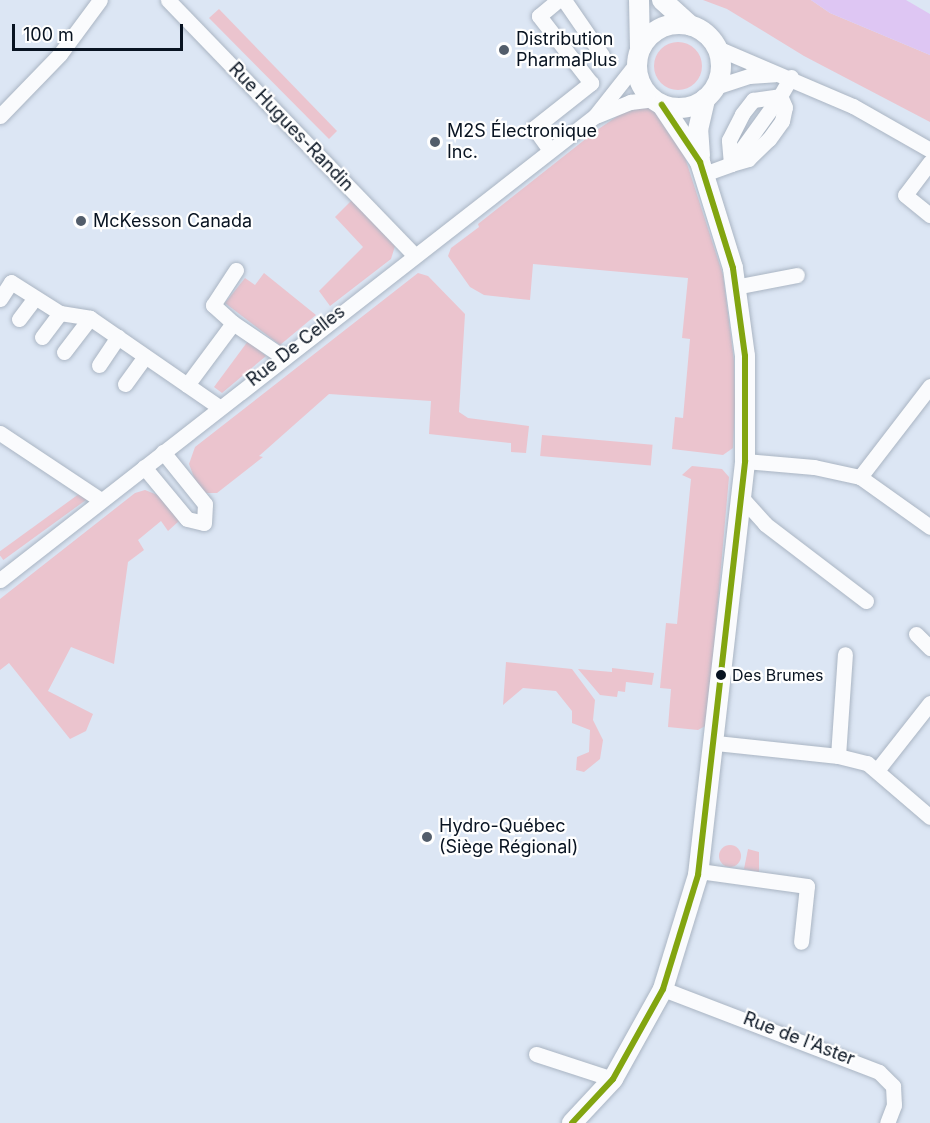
<!DOCTYPE html>
<html>
<head>
<meta charset="utf-8">
<style>
	body { margin:0 }
	#map { position:relative; width:930px; height:1123px; overflow:hidden; background:#dce6f4; font-family:Inter,sans-serif }
	div>[style] { position:absolute }
	[style*='--x'] { left:calc(var(--x)*1px); top:calc(var(--y)*1px); width:calc(var(--w)*1px); rotate:calc(var(--a)*1deg) }
	.green>* { inset:0; background:#ebc4ce; transform-origin:0 0 }
	.round { border-radius:50% }
	.water>* { inset:0; background:#dec6f3 }
	.roads { filter:drop-shadow(0 0 2px #aab5c3) drop-shadow(0 0 2px #aab5c3) }
	.minor>* { height:15px; margin:-7.5px; padding:0 7.5px; transform-origin:7.5px; border-radius:7.5px; background:#fafbfd }
	.major>* { height:20px; margin:-10px; padding:0 10px; transform-origin:10px; border-radius:10px; background:#fafbfd }
	.major>.ring { margin:-10px; padding:0; box-sizing:content-box; background:none; border:20px solid #fafbfd; border-radius:50% }
	.bus-1>* { height:6px; margin:-3px; padding:0 3px; transform-origin:3px; border-radius:3px; background:#82a510 }
	.dots>* { width:16px; height:16px; translate:-50% -50%; box-sizing:border-box; border:3px solid #fff; border-radius:50% }
	span { translate:-50% -50%; white-space:nowrap; text-align:center; line-height:1.15; -webkit-text-stroke:4.5px #fff; paint-order:stroke }
	.bus-label { font-size:16px; color:#081321 }
	.left { translate:0 -50%; text-align:left }
	.poi-label { font-size:18px; color:#081321 }
	.street-label { font-size:18px; color:#081321 }
	.scale { position:absolute; left:12px; top:24px; width:171px; height:27px; box-sizing:border-box; border:3px solid #081321; border-top:0; padding-left:8px; font-size:18px; line-height:21px; white-space:nowrap; color:#081321; -webkit-text-stroke:4px #fff; paint-order:stroke }
</style>
</head>
<body>
<div id="map">
	<div class="green">
		<div style="clip-path:polygon(703px 0,811px 0,830px 13px,930px 55px,930px 122px,804px 56px,727px 9px)"></div>
		<div style="clip-path:polygon(219px 9px,337px 131px,329px 139px,209px 18px)"></div>
		<div class="round" style="left:654px;top:42px;width:48px;height:48px"></div>
		<div style="clip-path:polygon(648px 107px,657px 111px,680px 142px,723px 275px,734px 361px,735px 405px,733px 448px,723px 455px,672px 449px,675px 417px,683px 418px,690px 339px,682px 338px,688px 278px,533px 264px,530px 300px,502px 297px,484px 295px,470px 287px,448px 256px,451px 248px,479px 227px,478px 224px,597px 130px,628px 109px)"></div>
		<div style="clip-path:polygon(352px 200px,395px 246px,391px 259px,330px 306px,319px 291px,363px 247px,335px 217px)"></div>
		<div style="clip-path:polygon(264px 273px,316px 315px,280px 345px,225px 303px,245px 278px,255px 285px)"></div>
		<div style="clip-path:polygon(418px 273px,428px 276px,465px 314px,459px 412px,468px 418px,529px 426px,526px 453px,511px 452px,511px 443px,429px 434px,431px 401px,329px 394px,259px 456px,263px 457px,217px 493px,206px 493px,198px 488px,189px 464px,195px 447px)"></div>
		<div style="clip-path:polygon(248px 341px,266px 356px,222px 393px,214px 387px)"></div>
		<div style="left:542px;top:435px;width:111px;height:21px;rotate:5deg"></div>
		<div style="clip-path:polygon(692px 466px,722px 469px,729px 477px,707px 725px,698px 730px,668px 727px,671px 689px,660px 688px,666px 623px,677px 624px,691px 479px,682px 475px)"></div>
		<div style="clip-path:polygon(145px 490px,160px 496px,179px 521px,168px 531px,161px 521px,138px 540px,144px 550px,128px 562px,114px 664px,71px 647px,48px 691px,93px 714px,86px 731px,70px 739px,9px 663px,0 670px,0 599px,135px 493px)"></div>
		<div style="left:83px;top:491px;width:9px;height:105px;rotate:54deg"></div>
		<div style="clip-path:polygon(506px 662px,572px 669px,595px 700px,593px 720px,603px 740px,600px 759px,584px 772px,576px 770px,577px 757px,589px 752px,590px 730px,572px 723px,572px 711px,556px 691px,523px 688px,503px 705px)"></div>
		<div style="clip-path:polygon(612px 668px,654px 673px,652px 685px,626px 682px,625px 692px,618px 691px,617px 697px,600px 695px,578px 669px,612px 672px)"></div>
		<div class="round" style="left:719px;top:845px;width:22px;height:22px"></div>
		<div style="clip-path:polygon(748px 849px,759px 852px,759px 872px,744px 869px)"></div>
	</div>
	<div class="water">
		<div style="clip-path:polygon(811px 0,906px 0,930px 14px,930px 55px,830px 13px)"></div>
	</div>
	<div class="roads">
		<div class="minor">
			<div style="--x:168;--y:0;--w:353;--a:46"></div>
			<div style="--x:564;--y:0;--w:67;--a:55.4"></div>
			<div style="--x:717;--y:48;--w:148;--a:23.1"></div>
			<div style="--x:853;--y:106;--w:89;--a:29.7"></div>
			<div style="--x:715;--y:87;--w:36;--a:-18"></div>
			<div style="--x:749;--y:76;--w:26;--a:-4"></div>
			<div style="--x:598;--y:115;--w:35;--a:-22"></div>
			<div style="--x:630;--y:102;--w:23;--a:-7"></div>
			<div style="--x:0;--y:116;--w:86;--a:-45.9"></div>
			<div style="--x:60;--y:54;--w:67;--a:-53.5"></div>
			<div style="--x:550;--y:150;--w:27;--a:-126"></div>
			<div style="--x:534;--y:128;--w:73;--a:-38.3"></div>
			<div style="--x:591;--y:83;--w:85;--a:-127.8"></div>
			<div style="--x:539;--y:16;--w:25;--a:-40"></div>
			<div style="--x:930;--y:162;--w:41;--a:127.1"></div>
			<div style="--x:905;--y:195;--w:32;--a:39"></div>
			<div style="--x:731;--y:164;--w:18;--a:-16"></div>
			<div style="--x:748;--y:159;--w:29;--a:-44"></div>
			<div style="--x:769;--y:139;--w:22;--a:-54"></div>
			<div style="--x:782;--y:121;--w:14;--a:-78"></div>
			<div style="--x:785;--y:107;--w:12;--a:-114"></div>
			<div style="--x:731;--y:164;--w:84;--a:-54.2"></div>
			<div style="--x:704;--y:174;--w:29;--a:-20"></div>
			<div style="--x:731;--y:164;--w:24;--a:-95"></div>
			<div style="--x:729;--y:140;--w:29;--a:-63"></div>
			<div style="--x:742;--y:114;--w:18;--a:-52"></div>
			<div style="--x:753;--y:100;--w:27;--a:-8"></div>
			<div style="--x:780;--y:96;--w:22;--a:-60"></div>
			<div style="--x:735;--y:287;--w:63;--a:-11"></div>
			<div style="--x:0;--y:299;--w:20;--a:-57"></div>
			<div style="--x:11;--y:282;--w:58;--a:32.3"></div>
			<div style="--x:60;--y:313;--w:30;--a:9"></div>
			<div style="--x:90;--y:318;--w:157;--a:34.6"></div>
			<div style="--x:19;--y:319;--w:26;--a:-53"></div>
			<div style="--x:233;--y:323;--w:60;--a:34.2"></div>
			<div style="--x:42;--y:337;--w:30;--a:-53"></div>
			<div style="--x:64;--y:352;--w:43;--a:-52.6"></div>
			<div style="--x:99;--y:365;--w:34;--a:-56"></div>
			<div style="--x:125;--y:384;--w:34;--a:-54"></div>
			<div style="--x:187;--y:385;--w:77;--a:-53.4"></div>
			<div style="--x:233;--y:323;--w:27;--a:-138"></div>
			<div style="--x:213;--y:305;--w:42;--a:-56.7"></div>
			<div style="--x:0;--y:433;--w:121;--a:33.6"></div>
			<div style="--x:745;--y:461;--w:69;--a:5"></div>
			<div style="--x:814;--y:467;--w:47;--a:12.3"></div>
			<div style="--x:860;--y:477;--w:86;--a:35.5"></div>
			<div style="--x:144;--y:467;--w:67;--a:50.4"></div>
			<div style="--x:187;--y:519;--w:17;--a:13"></div>
			<div style="--x:204;--y:523;--w:19;--a:-87"></div>
			<div style="--x:205;--y:504;--w:67;--a:-128.9"></div>
			<div style="--x:860;--y:477;--w:115;--a:-52.4"></div>
			<div style="--x:741;--y:497;--w:36;--a:48"></div>
			<div style="--x:765;--y:524;--w:127;--a:37.3"></div>
			<div style="--x:0;--y:580;--w:755;--a:-37.95"></div>
			<div style="--x:595;--y:116;--w:66;--a:-51.7"></div>
			<div style="--x:916;--y:634;--w:20;--a:45"></div>
			<div style="--x:716;--y:743;--w:123;--a:6.1"></div>
			<div style="--x:838;--y:756;--w:30;--a:14"></div>
			<div style="--x:867;--y:763;--w:83;--a:40.6"></div>
			<div style="--x:838;--y:756;--w:102;--a:-86.1"></div>
			<div style="--x:878;--y:769;--w:84;--a:-51.8"></div>
			<div style="--x:699;--y:871;--w:109;--a:7.9"></div>
			<div style="--x:807;--y:886;--w:56;--a:96.1"></div>
			<div style="--x:663;--y:989;--w:231;--a:21"></div>
			<div style="--x:879;--y:1072;--w:20;--a:45"></div>
			<div style="--x:893;--y:1086;--w:19;--a:87"></div>
			<div style="--x:894;--y:1105;--w:19;--a:111"></div>
			<div style="--x:536;--y:1054;--w:81;--a:18"></div>
		</div>
		<div class="major">
			<div style="--x:639;--y:0;--w:48;--a:88.8"></div>
			<div style="--x:662;--y:0;--w:38;--a:42"></div>
			<div class="ring" style="left:637px;top:24px;width:64px;height:64px"></div>
			<div style="--x:700;--y:156;--w:26;--a:-94"></div>
			<div style="--x:698;--y:130;--w:32;--a:-77"></div>
			<div style="--x:572;--y:1123;--w:60;--a:-47"></div>
			<div style="--x:613;--y:1079;--w:103;--a:-60.9"></div>
			<div style="--x:663;--y:989;--w:119;--a:-72.9"></div>
			<div style="--x:698;--y:875;--w:417;--a:-83.5"></div>
			<div style="--x:745;--y:461;--w:105;--a:-90"></div>
			<div style="--x:745;--y:356;--w:89;--a:-97.8"></div>
			<div style="--x:733;--y:268;--w:111;--a:-107.3"></div>
			<div style="--x:700;--y:162;--w:69;--a:-123.7"></div>
		</div>
	</div>
	<div class="bus-1">
		<div style="--x:572;--y:1123;--w:60;--a:-47"></div>
		<div style="--x:613;--y:1079;--w:103;--a:-60.9"></div>
		<div style="--x:663;--y:989;--w:119;--a:-72.9"></div>
		<div style="--x:698;--y:875;--w:417;--a:-83.5"></div>
		<div style="--x:745;--y:461;--w:105;--a:-90"></div>
		<div style="--x:745;--y:356;--w:89;--a:-97.8"></div>
		<div style="--x:733;--y:268;--w:111;--a:-107.3"></div>
		<div style="--x:700;--y:162;--w:69;--a:-123.7"></div>
	</div>
	<div class="dots">
		<div style="left:504px;top:50px;background:#525d6b"></div>
		<div style="left:435px;top:142px;background:#525d6b"></div>
		<div style="left:81px;top:221px;background:#525d6b"></div>
		<div style="left:721px;top:675px;background:#081321"></div>
		<div style="left:427px;top:837px;background:#525d6b"></div>
	</div>
	<div class="bus-label">
		<span class="left" style="left:732px;top:675px">Des Brumes</span>
	</div>
	<div class="poi-label">
		<span class="left" style="left:516px;top:50px">Distribution<br>PharmaPlus</span>
		<span class="left" style="left:447px;top:142px">M2S Électronique<br>Inc.</span>
		<span class="left" style="left:93px;top:221px">McKesson Canada</span>
		<span class="left" style="left:439px;top:837px">Hydro-Québec<br>(Siège Régional)</span>
	</div>
	<div class="street-label">
		<span style="left:291px;top:127px;rotate:46deg">Rue Hugues-Randin</span>
		<span style="left:296px;top:346px;rotate:-38deg">Rue De Celles</span>
		<span style="left:799px;top:1039px;rotate:21deg">Rue de l'Aster</span>
	</div>
	<div class="scale">100 m</div>
</div>
</body>
</html>
